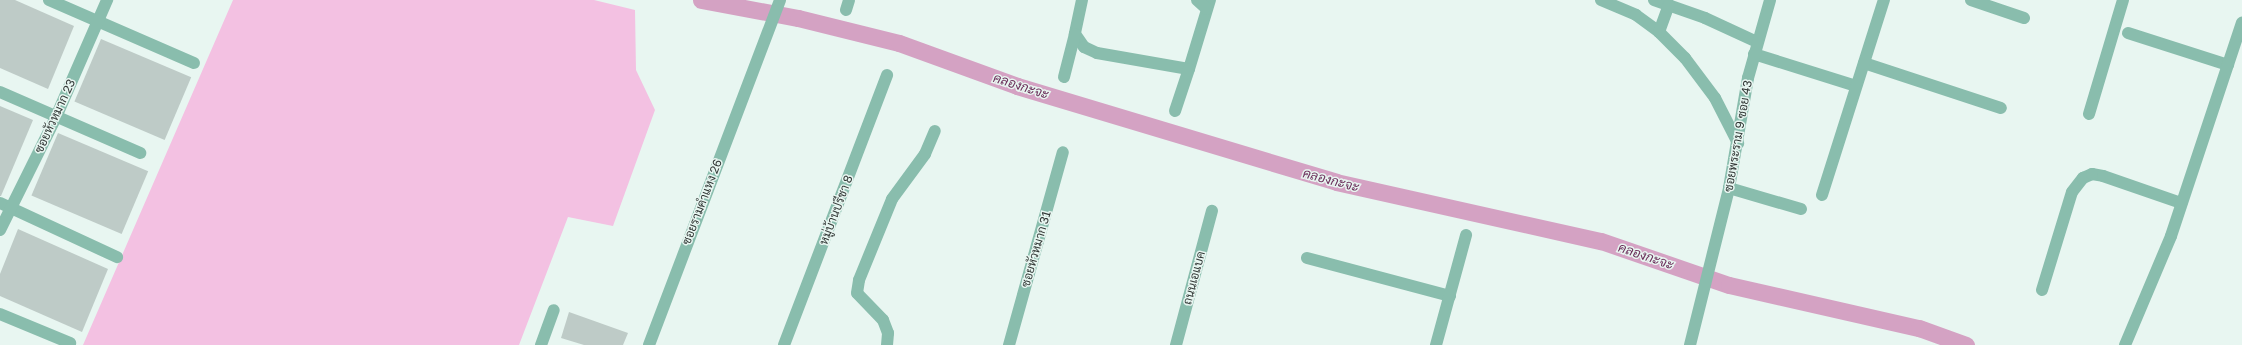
<!DOCTYPE html>
<html>
<head>
<meta charset="utf-8">
<style>
	body { margin:0 }
	#map { position:relative; width:2242px; height:345px; overflow:hidden; background:#e8f6f1; font-family:"Golos Text",Sarabun,sans-serif }
	div>[style] { position:absolute }
	[style*='--x'] { left:calc(var(--x)*1px); top:calc(var(--y)*1px); width:calc(var(--w)*1px); rotate:calc(var(--a)*1deg) }
	.green>* { inset:0; background:#f3c1e2 }
	.canal>* { height:17px; margin:-8.5px; padding:0 8.5px; transform-origin:8.5px; border-radius:8.5px; background:#d4a2c3 }
	.building>* { inset:0; background:#becbc7; transform-origin:0 0 }
	.minor>* { height:12px; margin:-6px; padding:0 6px; transform-origin:6px; border-radius:6px; background:#89bdad }
	span { translate:-50% -50%; white-space:nowrap; text-align:center; line-height:1.15; -webkit-text-stroke:3px #e8f6f1; paint-order:stroke }
	.street-label { font-size:12px; color:#333937 }
	.water-label { font-size:13px; color:#6c2f5b; font-style:italic }
</style>
</head>
<body>
<div id="map">
	<div class="green">
		<div style="clip-path:polygon(233px 0,594px 0,635px 10px,636px 70px,655px 110px,613px 226px,568px 217px,519px 345px,83px 345px)"></div>
	</div>
	<div class="canal">
		<div style="--x:701;--y:0;--w:99;--a:10.5"></div>
		<div style="--x:798;--y:18;--w:104;--a:13.9"></div>
		<div style="--x:899;--y:43;--w:126;--a:20"></div>
		<div style="--x:1017;--y:86;--w:333;--a:16.7"></div>
		<div style="--x:1336;--y:182;--w:271;--a:12.6"></div>
		<div style="--x:1601;--y:241;--w:135;--a:19"></div>
		<div style="--x:1729;--y:285;--w:195;--a:12.8"></div>
		<div style="--x:1919;--y:328;--w:50;--a:19.9"></div>
	</div>
	<div class="building">
		<div style="clip-path:polygon(0 0,15px 0,74px 26px,48px 89px,0 68px)"></div>
		<div style="left:101px;top:39px;width:98px;height:68px;rotate:23deg"></div>
		<div style="clip-path:polygon(0 106px,33px 120px,1px 196px,0 196px)"></div>
		<div style="left:58px;top:133px;width:98px;height:68px;rotate:23deg"></div>
		<div style="clip-path:polygon(18px 229px,108px 269px,82px 332px,0 296px,0 274px)"></div>
		<div style="clip-path:polygon(569px 312px,628px 333px,623px 345px,584px 345px,561px 338px)"></div>
	</div>
	<div class="minor">
		<div style="--x:49;--y:0;--w:158;--a:23.5"></div>
		<div style="--x:1082;--y:0;--w:35;--a:102"></div>
		<div style="--x:1075;--y:34;--w:16;--a:55"></div>
		<div style="--x:1084;--y:47;--w:14;--a:25"></div>
		<div style="--x:1097;--y:53;--w:93;--a:9.9"></div>
		<div style="--x:1189;--y:69;--w:72;--a:-73.1"></div>
		<div style="--x:1197;--y:0;--w:13;--a:42"></div>
		<div style="--x:1601;--y:0;--w:38;--a:23"></div>
		<div style="--x:1636;--y:15;--w:29;--a:36"></div>
		<div style="--x:1659;--y:32;--w:37;--a:45"></div>
		<div style="--x:1685;--y:58;--w:50;--a:53.1"></div>
		<div style="--x:1715;--y:98;--w:51;--a:62.9"></div>
		<div style="--x:1654;--y:0;--w:54;--a:19.4"></div>
		<div style="--x:1705;--y:18;--w:57;--a:24.8"></div>
		<div style="--x:1971;--y:0;--w:56;--a:18.8"></div>
		<div style="--x:846;--y:10;--w:10;--a:-73"></div>
		<div style="--x:1659;--y:32;--w:29;--a:-70"></div>
		<div style="--x:2128;--y:33;--w:105;--a:17.7"></div>
		<div style="--x:1754;--y:54;--w:107;--a:17.4"></div>
		<div style="--x:1864;--y:63;--w:144;--a:18.2"></div>
		<div style="--x:1064;--y:77;--w:44;--a:-75.7"></div>
		<div style="--x:0;--y:92;--w:153;--a:23.5"></div>
		<div style="--x:1175;--y:111;--w:44;--a:-71.6"></div>
		<div style="--x:2089;--y:114;--w:119;--a:-73.4"></div>
		<div style="--x:1729;--y:188;--w:75;--a:16.3"></div>
		<div style="--x:1822;--y:195;--w:205;--a:-72.4"></div>
		<div style="--x:0;--y:203;--w:129;--a:24.8"></div>
		<div style="--x:0;--y:230;--w:126;--a:-63.6"></div>
		<div style="--x:56;--y:117;--w:128;--a:-66.4"></div>
		<div style="--x:1307;--y:258;--w:148;--a:14.9"></div>
		<div style="--x:2042;--y:290;--w:102;--a:-73"></div>
		<div style="--x:2072;--y:192;--w:18;--a:-52"></div>
		<div style="--x:2083;--y:178;--w:10;--a:-24"></div>
		<div style="--x:2092;--y:174;--w:11;--a:10"></div>
		<div style="--x:2103;--y:176;--w:83;--a:19.1"></div>
		<div style="--x:0;--y:314;--w:76;--a:22.5"></div>
		<div style="--x:541;--y:345;--w:37;--a:-70"></div>
		<div style="--x:649;--y:345;--w:369;--a:-69.2"></div>
		<div style="--x:784;--y:345;--w:289;--a:-69.1"></div>
		<div style="--x:887;--y:345;--w:12;--a:-85"></div>
		<div style="--x:888;--y:333;--w:14;--a:-111"></div>
		<div style="--x:883;--y:320;--w:37;--a:-134"></div>
		<div style="--x:857;--y:293;--w:13;--a:-81"></div>
		<div style="--x:859;--y:280;--w:87;--a:-67.8"></div>
		<div style="--x:892;--y:199;--w:56;--a:-53.7"></div>
		<div style="--x:925;--y:154;--w:25;--a:-67"></div>
		<div style="--x:1009;--y:345;--w:200;--a:-74.4"></div>
		<div style="--x:1176;--y:345;--w:139;--a:-75"></div>
		<div style="--x:1436;--y:345;--w:114;--a:-74.7"></div>
		<div style="--x:1690;--y:345;--w:162;--a:-76"></div>
		<div style="--x:1729;--y:188;--w:112;--a:-80.2"></div>
		<div style="--x:1748;--y:78;--w:81;--a:-74.2"></div>
		<div style="--x:2125;--y:345;--w:118;--a:-67.1"></div>
		<div style="--x:2171;--y:236;--w:225;--a:-71.6"></div>
	</div>
	<div class="street-label">
		<span style="left:55px;top:116px;rotate:-65deg">ซอยหัวหมาก 23</span>
		<span style="left:1738px;top:136px;rotate:-80deg">ซอยพระราม 9 ซอย 43</span>
		<span style="left:702px;top:202px;rotate:-69deg">ซอยรามคำแหง 26</span>
		<span style="left:836px;top:210px;rotate:-69deg">หมู่บ้านปรีชา 8</span>
		<span style="left:1036px;top:249px;rotate:-74deg">ซอยหัวหมาก 31</span>
		<span style="left:1194px;top:278px;rotate:-75deg">ถนนเอแบค</span>
	</div>
	<div class="water-label">
		<span style="left:1021px;top:86px;rotate:18deg">คลองกะจะ</span>
		<span style="left:1331px;top:180px;rotate:15deg">คลองกะจะ</span>
		<span style="left:1646px;top:256px;rotate:19deg">คลองกะจะ</span>
	</div>
</div>
</body>
</html>
